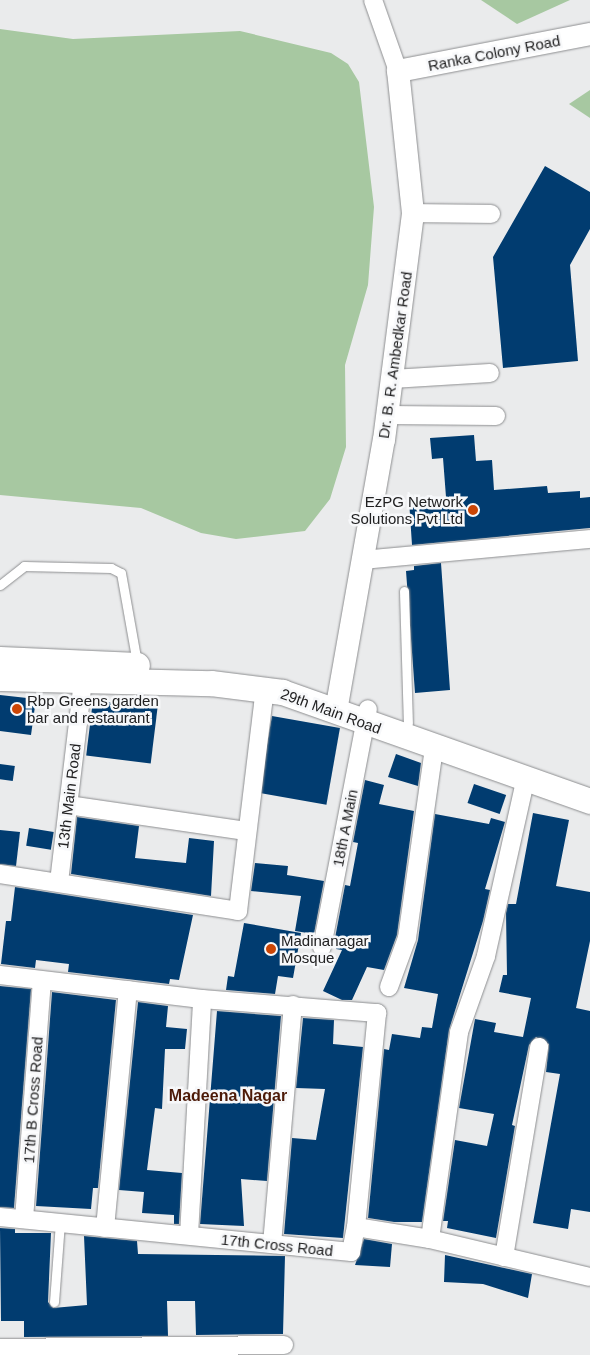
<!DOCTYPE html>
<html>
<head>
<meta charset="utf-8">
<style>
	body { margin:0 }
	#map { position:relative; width:590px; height:1355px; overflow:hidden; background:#eaebec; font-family:Helvetica,sans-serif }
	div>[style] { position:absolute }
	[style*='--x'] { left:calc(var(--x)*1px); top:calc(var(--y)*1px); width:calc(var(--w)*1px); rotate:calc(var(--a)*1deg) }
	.green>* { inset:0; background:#a7c8a1 }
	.building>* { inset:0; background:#013c70; transform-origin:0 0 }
	.roads { filter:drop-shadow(0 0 1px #8d8e90) drop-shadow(0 0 1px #8d8e90) }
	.service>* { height:9px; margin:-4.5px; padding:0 4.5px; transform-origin:4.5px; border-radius:4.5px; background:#fff }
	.minor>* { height:18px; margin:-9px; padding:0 9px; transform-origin:9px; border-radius:9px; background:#fff }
	.tertiary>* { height:22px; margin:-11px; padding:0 11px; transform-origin:11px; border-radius:11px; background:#fff }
	.secondary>* { height:25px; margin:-12.5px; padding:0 12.5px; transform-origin:12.5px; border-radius:12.5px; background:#fff }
	.dots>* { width:14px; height:14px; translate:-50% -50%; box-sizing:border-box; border:2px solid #f7f8fa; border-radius:50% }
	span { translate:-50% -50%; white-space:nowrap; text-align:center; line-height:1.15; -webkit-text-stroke:5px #f7f8fa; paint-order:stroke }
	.street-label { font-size:15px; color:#212122 }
	.poi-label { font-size:15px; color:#212122 }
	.right { translate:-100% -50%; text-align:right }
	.left { translate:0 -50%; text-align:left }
	.neighbourhood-label { font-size:16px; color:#4c1a08; font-weight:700 }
</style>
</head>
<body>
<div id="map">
	<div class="green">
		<div style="clip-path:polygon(481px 0,570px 0,517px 24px)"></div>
		<div style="clip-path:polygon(0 29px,73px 39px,240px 31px,331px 53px,348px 64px,359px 82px,374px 207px,368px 285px,345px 365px,346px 447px,330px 499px,305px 531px,236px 539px,201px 533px,141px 508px,0 495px)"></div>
		<div style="clip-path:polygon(590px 90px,590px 118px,569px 104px)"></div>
	</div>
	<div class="building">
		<div style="clip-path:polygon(545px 166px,590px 192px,590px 229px,570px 265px,578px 361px,503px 368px,493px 257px)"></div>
		<div style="clip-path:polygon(474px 435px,476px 461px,492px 460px,494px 490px,547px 486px,548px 493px,580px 491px,580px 498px,590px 497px,590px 528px,412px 545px,409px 500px,446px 497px,443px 458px,432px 459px,430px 438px)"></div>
		<div style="clip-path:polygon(441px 563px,450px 690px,415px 693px,406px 571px,414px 570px,414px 566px)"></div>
		<div style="clip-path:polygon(0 695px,36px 699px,31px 735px,0 731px)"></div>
		<div style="left:93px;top:700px;width:65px;height:56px;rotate:7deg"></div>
		<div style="left:272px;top:716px;width:69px;height:78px;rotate:10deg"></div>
		<div style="clip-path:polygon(396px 754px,421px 763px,418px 786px,388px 777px)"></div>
		<div style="left:0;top:764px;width:15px;height:15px;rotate:8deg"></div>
		<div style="clip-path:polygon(365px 780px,384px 785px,379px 804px,414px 811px,397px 935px,384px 970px,367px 967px,352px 1000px,342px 1000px,323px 991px,342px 950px,336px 949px,338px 938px,335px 938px,345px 885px,350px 886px,358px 843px,353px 842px)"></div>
		<div style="left:474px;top:784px;width:34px;height:20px;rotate:19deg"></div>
		<div style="clip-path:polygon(533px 813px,569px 820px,556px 886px,590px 892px,590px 941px,576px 1008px,590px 1011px,590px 1212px,571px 1209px,568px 1229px,533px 1223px,560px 1074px,546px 1072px,549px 1044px,536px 1037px,529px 1045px,512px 1125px,515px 1126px,496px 1238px,447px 1228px,448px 1221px,443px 1221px,455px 1140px,487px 1146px,494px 1114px,459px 1108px,475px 1019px,496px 1023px,494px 1032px,523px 1037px,531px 998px,499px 992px,503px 975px,507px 975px,506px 913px,508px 904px,516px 904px)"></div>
		<div style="clip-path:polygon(435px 814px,489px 824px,491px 818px,505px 822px,485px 889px,490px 890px,483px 921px,449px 1030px,422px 1222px,394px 1222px,368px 1218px,384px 1049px,389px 1050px,392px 1034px,420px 1038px,422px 1027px,432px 1028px,438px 994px,404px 988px,418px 940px)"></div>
		<div style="clip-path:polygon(77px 817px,139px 826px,135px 858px,186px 863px,189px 838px,214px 841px,211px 896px,71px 874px)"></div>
		<div style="left:29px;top:828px;width:25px;height:18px;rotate:9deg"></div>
		<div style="clip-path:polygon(0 830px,20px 832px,16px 866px,0 864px)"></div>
		<div style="clip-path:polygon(255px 863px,288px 866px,287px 875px,324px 881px,314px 934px,295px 931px,301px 896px,251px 891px)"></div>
		<div style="clip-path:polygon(15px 887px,193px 915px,179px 980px,170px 979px,169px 984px,68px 972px,69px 964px,36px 960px,35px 968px,1px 964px,6px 921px,11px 921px)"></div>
		<div style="clip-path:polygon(244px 923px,301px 933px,293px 978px,278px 976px,275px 994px,226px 990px,228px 976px,234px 977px)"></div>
		<div style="clip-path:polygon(0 986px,31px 989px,14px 1208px,0 1207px)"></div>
		<div style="clip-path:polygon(52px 992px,116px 1000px,98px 1188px,93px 1188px,91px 1209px,36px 1206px)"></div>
		<div style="clip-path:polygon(138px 1002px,168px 1006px,166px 1027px,187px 1029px,185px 1049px,165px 1049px,162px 1109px,155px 1108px,147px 1170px,182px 1173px,179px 1224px,174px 1224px,174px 1215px,142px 1213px,144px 1192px,119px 1190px)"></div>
		<div style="clip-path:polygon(217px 1011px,281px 1016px,267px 1181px,241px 1179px,244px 1226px,200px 1224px)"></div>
		<div style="clip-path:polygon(303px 1018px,334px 1020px,333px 1044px,363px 1047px,343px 1238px,284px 1234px,292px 1138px,316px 1140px,325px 1089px,296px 1088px)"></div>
		<div style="clip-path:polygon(0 1228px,15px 1229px,15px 1233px,51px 1233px,48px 1302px,53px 1308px,87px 1305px,84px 1236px,137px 1241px,138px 1254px,285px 1256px,283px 1334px,196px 1335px,195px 1301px,167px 1301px,168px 1336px,24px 1337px,24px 1321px,1px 1321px)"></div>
		<div style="clip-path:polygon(364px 1239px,392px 1244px,390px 1267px,355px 1265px)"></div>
		<div style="clip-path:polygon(445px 1255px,532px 1274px,528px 1298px,483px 1284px,444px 1282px)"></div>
	</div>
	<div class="roads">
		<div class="service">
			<div style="--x:0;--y:585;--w:31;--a:-38"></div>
			<div style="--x:24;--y:566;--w:87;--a:1.3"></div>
			<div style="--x:111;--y:568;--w:11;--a:27"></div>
			<div style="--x:121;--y:573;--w:91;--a:79.9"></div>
			<div style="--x:404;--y:591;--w:132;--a:88.3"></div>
			<div style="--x:54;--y:1302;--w:79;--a:-85.7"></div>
		</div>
		<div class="minor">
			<div style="--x:373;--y:0;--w:75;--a:70.6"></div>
			<div style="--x:413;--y:213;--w:78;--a:0.7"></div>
			<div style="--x:392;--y:379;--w:98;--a:-3.5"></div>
			<div style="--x:387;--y:415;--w:109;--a:0.5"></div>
			<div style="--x:363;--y:560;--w:228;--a:-5.3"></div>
			<div style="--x:68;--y:805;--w:180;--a:8.3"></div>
			<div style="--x:0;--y:874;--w:241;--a:8.8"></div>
			<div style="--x:238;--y:911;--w:224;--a:-83.1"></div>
			<div style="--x:59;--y:882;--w:203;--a:-83.2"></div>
			<div style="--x:322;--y:947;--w:242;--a:-79.1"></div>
			<div style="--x:0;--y:975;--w:203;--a:6.8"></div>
			<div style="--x:202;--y:999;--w:176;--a:4.6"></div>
			<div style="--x:377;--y:1013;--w:215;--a:95.6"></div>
			<div style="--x:389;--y:987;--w:52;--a:-69.8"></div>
			<div style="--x:407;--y:938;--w:191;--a:-81.9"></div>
			<div style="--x:0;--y:1217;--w:353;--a:5.7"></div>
			<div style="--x:351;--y:1252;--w:25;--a:-79"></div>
			<div style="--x:356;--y:1227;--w:75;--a:9.2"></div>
			<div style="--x:430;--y:1239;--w:164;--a:13.4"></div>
			<div style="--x:24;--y:1219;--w:238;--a:-85.7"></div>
			<div style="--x:105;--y:1228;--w:239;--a:-84.5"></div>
			<div style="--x:189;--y:1235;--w:236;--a:-86.8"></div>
			<div style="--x:430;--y:1239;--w:209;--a:-82"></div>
			<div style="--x:459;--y:1032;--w:81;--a:-70.4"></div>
			<div style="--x:486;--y:956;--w:179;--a:-77.4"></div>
			<div style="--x:272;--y:1244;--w:240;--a:-85"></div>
			<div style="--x:504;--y:1257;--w:213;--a:-80.5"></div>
			<div style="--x:0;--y:1348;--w:284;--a:-0.6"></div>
		</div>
		<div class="tertiary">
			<div style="--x:336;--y:711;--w:275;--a:-80"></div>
			<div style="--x:384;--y:440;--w:229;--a:-82.7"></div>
			<div style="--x:413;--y:213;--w:143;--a:-96"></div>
			<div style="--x:398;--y:71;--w:196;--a:-10.9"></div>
		</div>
		<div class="secondary">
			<div style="--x:0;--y:659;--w:137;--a:2.5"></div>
			<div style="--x:0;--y:678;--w:211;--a:1.4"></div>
			<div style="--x:211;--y:683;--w:72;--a:7.2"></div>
			<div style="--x:282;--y:692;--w:327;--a:19.5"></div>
		</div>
	</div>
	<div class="dots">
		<div style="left:473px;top:510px;background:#cb4505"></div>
		<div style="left:17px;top:709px;background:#cb4505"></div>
		<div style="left:271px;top:949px;background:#cb4505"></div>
	</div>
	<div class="street-label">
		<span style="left:494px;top:53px;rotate:-11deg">Ranka Colony Road</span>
		<span style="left:395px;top:355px;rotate:-82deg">Dr. B. R. Ambedkar Road</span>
		<span style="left:331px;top:711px;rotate:20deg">29th Main Road</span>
		<span style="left:69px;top:796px;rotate:-83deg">13th Main Road</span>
		<span style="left:345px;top:828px;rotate:-79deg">18th A Main</span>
		<span style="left:33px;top:1100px;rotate:-86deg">17th B Cross Road</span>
		<span style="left:277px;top:1245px;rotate:6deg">17th Cross Road</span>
	</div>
	<div class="poi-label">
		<span class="right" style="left:463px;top:510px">EzPG Network<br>Solutions Pvt Ltd</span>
		<span class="left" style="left:27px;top:709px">Rbp Greens garden<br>bar and restaurant</span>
		<span class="left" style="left:281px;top:949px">Madinanagar<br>Mosque</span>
	</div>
	<div class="neighbourhood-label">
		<span style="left:228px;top:1096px">Madeena Nagar</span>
	</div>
</div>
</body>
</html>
